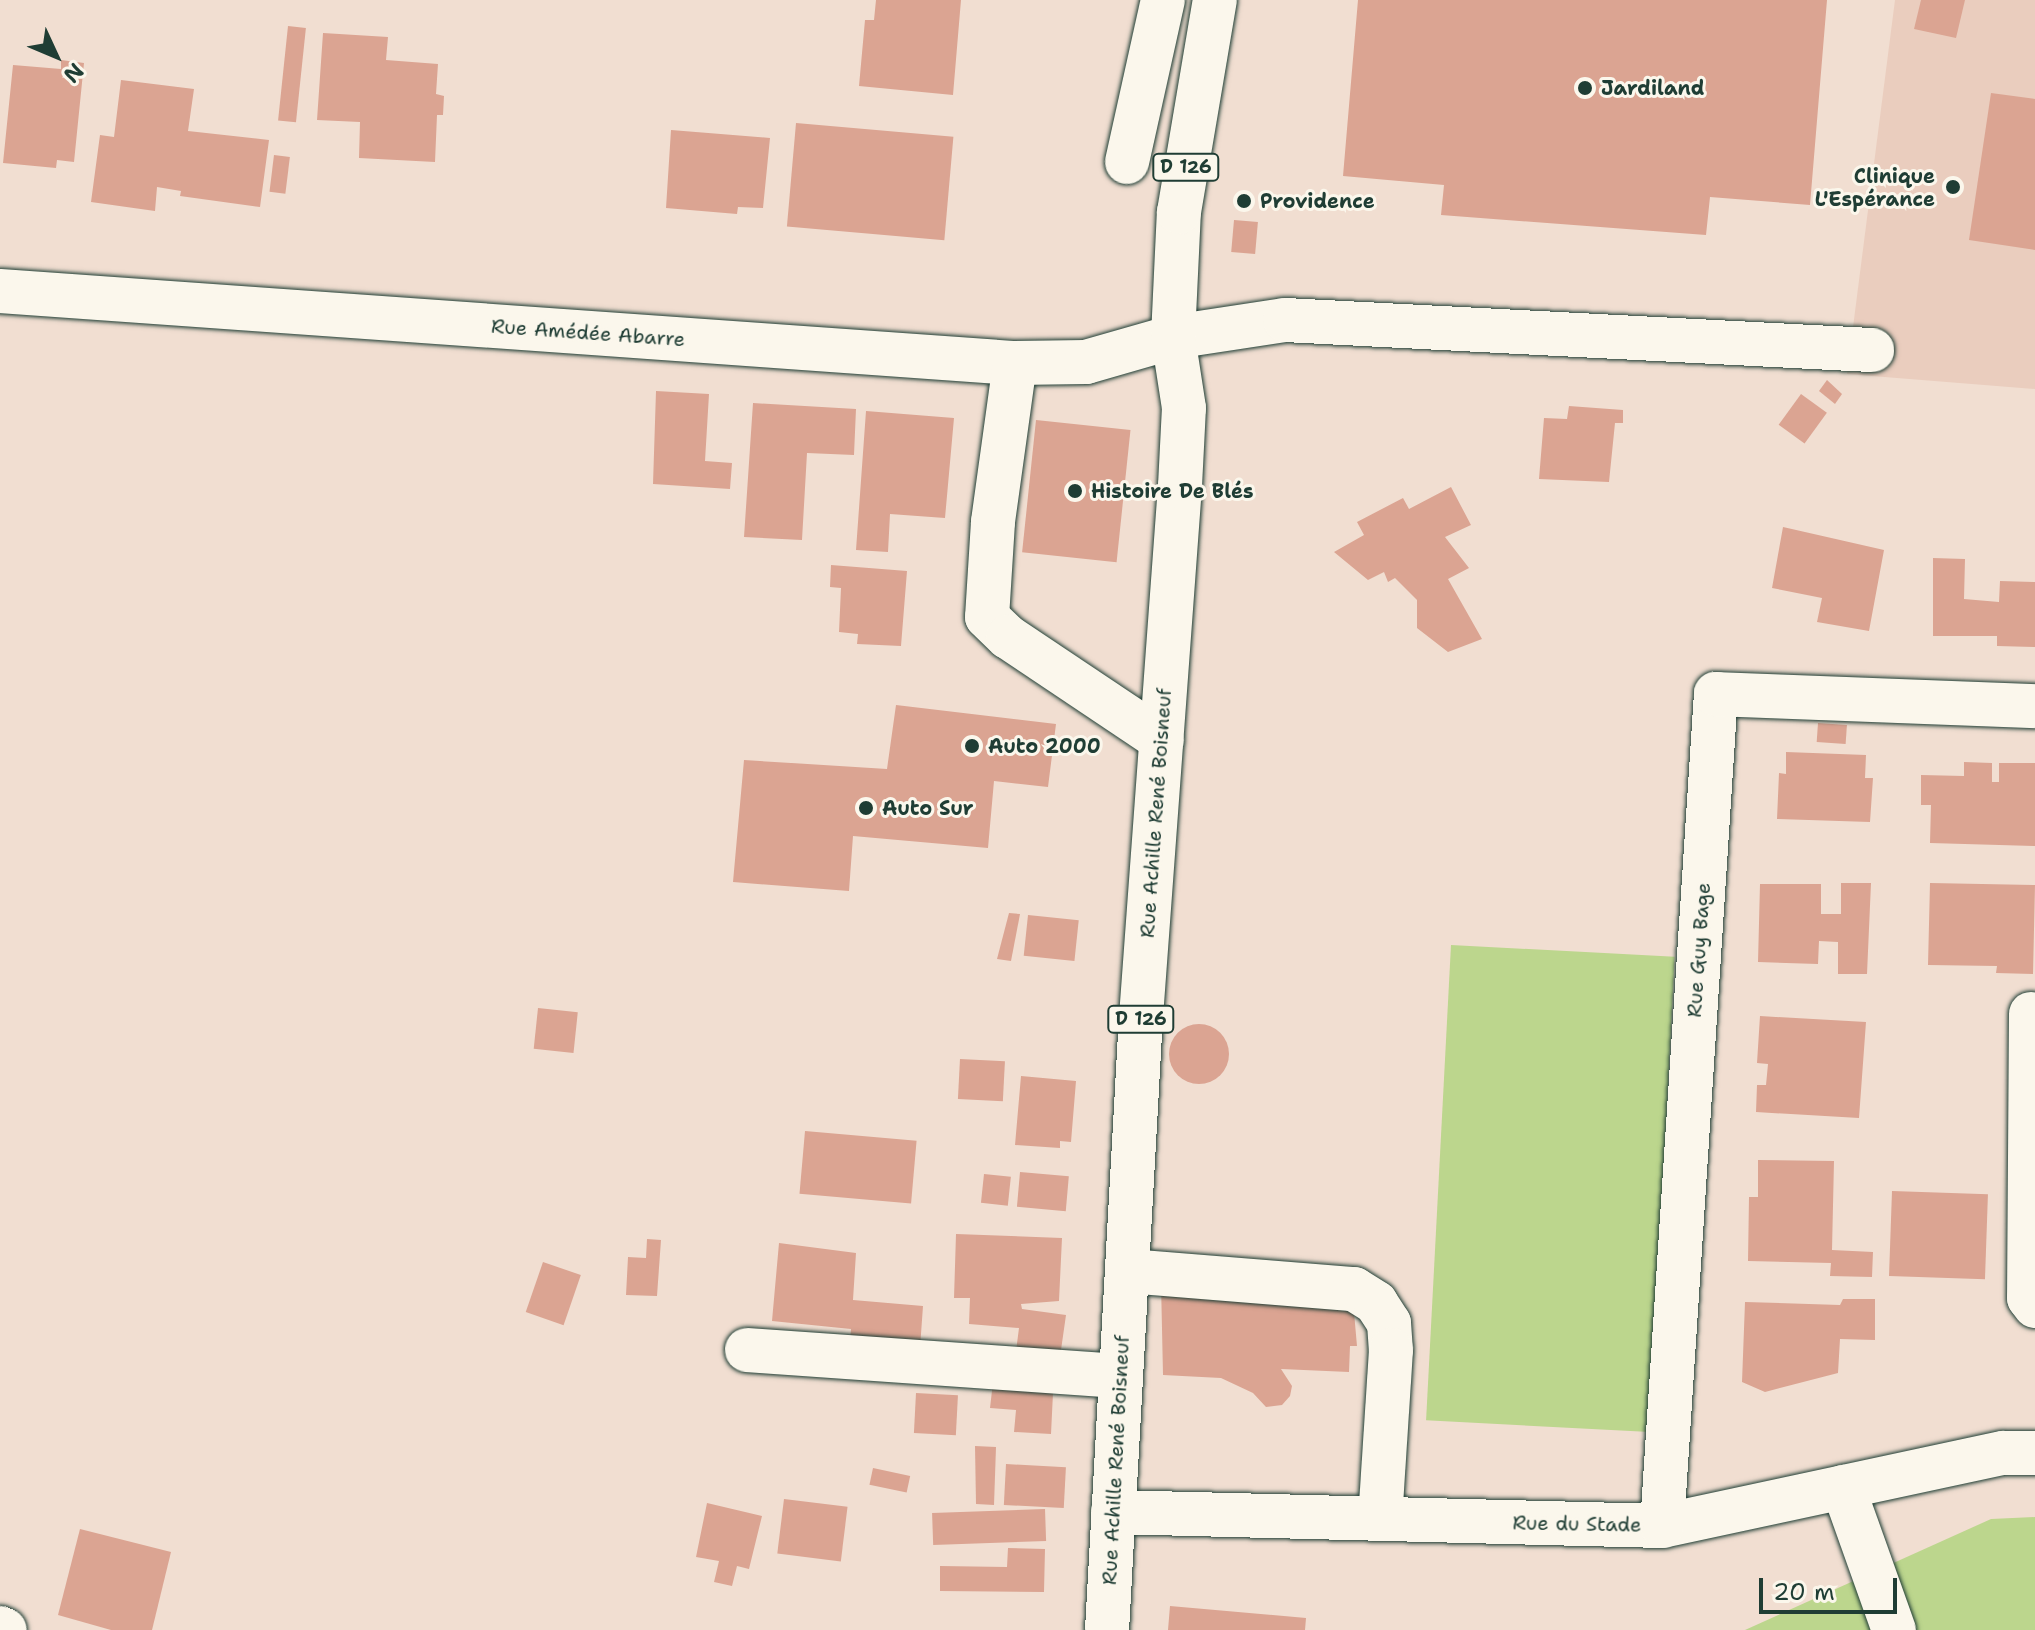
<!DOCTYPE html>
<html>
<head>
<meta charset="utf-8">
<style>
	body { margin:0 }
	#map { position:relative; width:2035px; height:1630px; overflow:hidden; background:#f1ded1; font-family:"Shantell Sans",sans-serif }
	div>[style] { position:absolute }
	[style*='--x'] { left:calc(var(--x)*1px); top:calc(var(--y)*1px); width:calc(var(--w)*1px); rotate:calc(var(--a)*1deg) }
	.built>* { inset:0; background:#eacdbe }
	.green>* { inset:0; background:#bcd68d; transform-origin:0 0 }
	.building>* { inset:0; background:#dba492; transform-origin:0 0 }
	.round { border-radius:50% }
	.roads { filter:drop-shadow(0 0 2px #1f3d34) drop-shadow(0 0 2px #1f3d34) }
	.minor>* { height:44px; margin:-22px; padding:0 22px; transform-origin:22px; border-radius:22px; background:#fbf7ec }
	.major>* { height:44px; margin:-22px; padding:0 22px; transform-origin:22px; border-radius:22px; background:#fbf7ec }
	.dots>* { width:22px; height:22px; translate:-50% -50%; box-sizing:border-box; border:4px solid #fbf7ec; border-radius:50% }
	span { translate:-50% -50%; white-space:nowrap; text-align:center; line-height:1.15; -webkit-text-stroke:6px #fbf7ec; paint-order:stroke }
	.shield-label span { padding:2px 6px; background:#fbf7ec; border:2px solid; border-radius:6px; -webkit-text-stroke-width:0 }
	.shield-label { font-size:18px; color:#1f3d34; font-weight:700 }
	.poi-label { font-size:20px; color:#1f3d34; font-weight:700 }
	.left { translate:0 -50%; text-align:left }
	.right { translate:-100% -50%; text-align:right }
	.street-label { font-size:20px; color:#1f3d34 }
	.north { position:absolute; left:16px; top:16px; width:80px; height:80px; -webkit-text-stroke:6px #fbf7ec; paint-order:stroke; rotate:134deg; font-size:22px; font-weight:700; line-height:32px; text-align:center; color:#1f3d34 }
	.north::after { content:''; display:block; margin:auto; width:28px; height:36px; background:#1f3d34; clip-path:polygon(50% 0,100% 100%,50% 72%,0 100%) }
	.scale { position:absolute; left:1759px; top:1578px; width:138px; height:36px; box-sizing:border-box; border:4px solid #1f3d34; border-top:0; padding-left:10px; font-size:24px; line-height:28px; white-space:nowrap; color:#1f3d34; -webkit-text-stroke:6px #fbf7ec; paint-order:stroke }
</style>
</head>
<body>
<div id="map">
	<div class="built">
		<div style="clip-path:polygon(1895px 0,2035px 0,2035px 389px,1847px 374px)"></div>
	</div>
	<div class="green">
		<div style="left:1451px;top:945px;width:224px;height:476px;rotate:3deg"></div>
		<div style="clip-path:polygon(2035px 1517px,2035px 1630px,1745px 1630px,1991px 1519px)"></div>
	</div>
	<div class="building">
		<div style="clip-path:polygon(876px 0,961px 0,953px 95px,859px 86px,865px 20px,874px 20px)"></div>
		<div style="clip-path:polygon(1358px 0,1827px 0,1810px 205px,1710px 197px,1706px 235px,1441px 215px,1444px 185px,1343px 176px)"></div>
		<div style="clip-path:polygon(1921px 0,1965px 0,1956px 38px,1914px 29px)"></div>
		<div style="left:288px;top:26px;width:18px;height:95px;rotate:6deg"></div>
		<div style="clip-path:polygon(323px 33px,388px 37px,386px 60px,438px 64px,436px 94px,444px 96px,443px 115px,437px 115px,435px 162px,359px 158px,360px 122px,317px 120px)"></div>
		<div style="clip-path:polygon(61px 60px,84px 63px,74px 162px,57px 160px,56px 168px,3px 163px,13px 65px,61px 69px)"></div>
		<div style="clip-path:polygon(121px 80px,194px 89px,188px 131px,269px 140px,260px 207px,180px 196px,181px 191px,157px 187px,155px 211px,91px 202px,100px 135px,114px 137px)"></div>
		<div style="clip-path:polygon(1991px 93px,2035px 99px,2035px 250px,1969px 240px)"></div>
		<div style="left:796px;top:123px;width:158px;height:104px;rotate:5deg"></div>
		<div style="clip-path:polygon(671px 130px,770px 138px,763px 208px,738px 207px,737px 214px,666px 208px)"></div>
		<div style="left:274px;top:155px;width:16px;height:37px;rotate:7deg"></div>
		<div style="left:1234px;top:220px;width:24px;height:32px;rotate:5deg"></div>
		<div style="clip-path:polygon(1827px 380px,1842px 394px,1835px 404px,1819px 391px)"></div>
		<div style="clip-path:polygon(656px 391px,709px 394px,705px 461px,732px 463px,730px 489px,653px 484px)"></div>
		<div style="left:1801px;top:394px;width:32px;height:38px;rotate:36deg"></div>
		<div style="clip-path:polygon(753px 403px,856px 409px,854px 455px,807px 453px,802px 540px,744px 537px)"></div>
		<div style="clip-path:polygon(1569px 406px,1623px 410px,1623px 423px,1615px 423px,1609px 482px,1539px 479px,1544px 418px,1567px 419px)"></div>
		<div style="clip-path:polygon(866px 411px,954px 418px,945px 518px,890px 514px,888px 552px,856px 550px)"></div>
		<div style="left:1036px;top:420px;width:95px;height:133px;rotate:6deg"></div>
		<div style="clip-path:polygon(1451px 487px,1471px 525px,1445px 537px,1469px 568px,1448px 579px,1482px 639px,1448px 652px,1417px 628px,1417px 600px,1395px 578px,1388px 582px,1384px 572px,1368px 580px,1334px 552px,1364px 535px,1357px 522px,1403px 498px,1409px 509px)"></div>
		<div style="clip-path:polygon(1783px 527px,1884px 550px,1869px 631px,1817px 622px,1822px 598px,1772px 588px)"></div>
		<div style="clip-path:polygon(1933px 558px,1965px 559px,1964px 599px,1999px 602px,2000px 581px,2035px 582px,2035px 647px,1997px 646px,1997px 636px,1933px 636px)"></div>
		<div style="clip-path:polygon(831px 565px,907px 571px,901px 646px,857px 644px,858px 634px,839px 632px,841px 588px,830px 587px)"></div>
		<div style="clip-path:polygon(896px 705px,1056px 724px,1048px 787px,994px 781px,988px 848px,853px 836px,849px 891px,733px 882px,744px 760px,887px 769px)"></div>
		<div style="left:1818px;top:723px;width:29px;height:19px;rotate:4deg"></div>
		<div style="clip-path:polygon(1786px 752px,1866px 755px,1865px 778px,1873px 778px,1870px 822px,1777px 819px,1779px 773px,1786px 774px)"></div>
		<div style="clip-path:polygon(1964px 762px,1992px 763px,1992px 782px,1999px 782px,1999px 763px,2035px 763px,2035px 846px,1930px 843px,1931px 805px,1921px 805px,1921px 775px,1964px 776px)"></div>
		<div style="clip-path:polygon(1841px 883px,1871px 883px,1867px 974px,1838px 974px,1838px 942px,1819px 941px,1818px 964px,1758px 962px,1760px 884px,1821px 884px,1821px 914px,1841px 914px)"></div>
		<div style="clip-path:polygon(1930px 883px,2035px 885px,2033px 974px,1996px 973px,1997px 966px,1928px 965px)"></div>
		<div style="clip-path:polygon(1009px 913px,1020px 914px,1011px 961px,997px 959px)"></div>
		<div style="left:1028px;top:915px;width:51px;height:41px;rotate:6deg"></div>
		<div style="left:538px;top:1008px;width:40px;height:41px;rotate:6deg"></div>
		<div style="clip-path:polygon(1760px 1016px,1866px 1022px,1859px 1118px,1756px 1112px,1757px 1085px,1766px 1085px,1768px 1064px,1757px 1063px)"></div>
		<div class="round" style="left:1169px;top:1024px;width:60px;height:60px"></div>
		<div style="left:960px;top:1059px;width:45px;height:40px;rotate:3deg"></div>
		<div style="clip-path:polygon(1021px 1076px,1076px 1081px,1071px 1142px,1060px 1141px,1060px 1148px,1015px 1145px)"></div>
		<div style="left:805px;top:1131px;width:112px;height:63px;rotate:5deg"></div>
		<div style="clip-path:polygon(1758px 1160px,1834px 1161px,1832px 1250px,1873px 1252px,1872px 1277px,1830px 1276px,1831px 1263px,1748px 1261px,1749px 1197px,1758px 1197px)"></div>
		<div style="left:1020px;top:1172px;width:49px;height:35px;rotate:5deg"></div>
		<div style="left:984px;top:1174px;width:27px;height:29px;rotate:6deg"></div>
		<div style="left:1892px;top:1191px;width:96px;height:85px;rotate:2deg"></div>
		<div style="clip-path:polygon(956px 1234px,1062px 1238px,1059px 1301px,1021px 1304px,1022px 1309px,1066px 1315px,1060px 1357px,1016px 1351px,1019px 1328px,969px 1324px,970px 1298px,954px 1298px)"></div>
		<div style="clip-path:polygon(647px 1239px,661px 1240px,657px 1296px,626px 1295px,628px 1257px,646px 1258px)"></div>
		<div style="clip-path:polygon(779px 1243px,856px 1253px,853px 1300px,923px 1306px,920px 1348px,850px 1342px,851px 1329px,772px 1321px)"></div>
		<div style="left:543px;top:1262px;width:40px;height:53px;rotate:19deg"></div>
		<div style="clip-path:polygon(1161px 1283px,1353px 1301px,1357px 1346px,1350px 1346px,1349px 1372px,1281px 1369px,1292px 1386px,1290px 1396px,1282px 1405px,1266px 1407px,1253px 1393px,1221px 1378px,1163px 1375px)"></div>
		<div style="clip-path:polygon(1843px 1299px,1875px 1299px,1875px 1340px,1840px 1339px,1838px 1373px,1765px 1392px,1742px 1382px,1745px 1302px,1840px 1305px)"></div>
		<div style="clip-path:polygon(993px 1382px,1053px 1393px,1051px 1434px,1014px 1432px,1016px 1410px,990px 1408px)"></div>
		<div style="left:916px;top:1393px;width:42px;height:40px;rotate:3deg"></div>
		<div style="clip-path:polygon(975px 1446px,996px 1447px,994px 1505px,976px 1504px)"></div>
		<div style="left:1006px;top:1464px;width:60px;height:41px;rotate:3deg"></div>
		<div style="left:873px;top:1468px;width:38px;height:17px;rotate:12deg"></div>
		<div style="left:784px;top:1499px;width:64px;height:55px;rotate:7deg"></div>
		<div style="clip-path:polygon(707px 1503px,762px 1516px,749px 1569px,737px 1566px,732px 1586px,714px 1582px,719px 1561px,696px 1557px)"></div>
		<div style="left:1045px;top:1509px;width:32px;height:113px;rotate:88deg"></div>
		<div style="clip-path:polygon(80px 1529px,171px 1552px,152px 1630px,111px 1630px,58px 1615px)"></div>
		<div style="clip-path:polygon(1008px 1548px,1045px 1549px,1044px 1592px,940px 1591px,940px 1566px,1007px 1567px)"></div>
		<div style="clip-path:polygon(1170px 1606px,1306px 1618px,1305px 1630px,1168px 1630px)"></div>
	</div>
	<div class="roads">
		<div class="minor">
			<div style="--x:1127;--y:162;--w:166;--a:-77.5"></div>
			<div style="--x:0;--y:291;--w:1018;--a:4.06"></div>
			<div style="--x:1015;--y:363;--w:71;--a:-0.8"></div>
			<div style="--x:1086;--y:362;--w:91;--a:-16"></div>
			<div style="--x:1173;--y:337;--w:113;--a:-8.6"></div>
			<div style="--x:1285;--y:320;--w:588;--a:2.93"></div>
			<div style="--x:1015;--y:363;--w:161;--a:97.9"></div>
			<div style="--x:993;--y:522;--w:95;--a:93.6"></div>
			<div style="--x:987;--y:617;--w:29;--a:44"></div>
			<div style="--x:1008;--y:637;--w:185;--a:33.8"></div>
			<div style="--x:2031;--y:1014;--w:284;--a:90.4"></div>
			<div style="--x:2029;--y:1298;--w:10;--a:53"></div>
			<div style="--x:1128;--y:1271;--w:227;--a:4.6"></div>
			<div style="--x:1354;--y:1289;--w:26;--a:32"></div>
			<div style="--x:1376;--y:1303;--w:24;--a:57"></div>
			<div style="--x:1389;--y:1323;--w:27;--a:86"></div>
			<div style="--x:1391;--y:1350;--w:169;--a:93.7"></div>
			<div style="--x:747;--y:1350;--w:372;--a:4"></div>
			<div style="--x:1843;--y:1487;--w:152;--a:70.4"></div>
			<div style="--x:1113;--y:1512;--w:549;--a:1.46"></div>
			<div style="--x:1662;--y:1526;--w:349;--a:-12.1"></div>
			<div style="--x:2003;--y:1453;--w:32;--a:0"></div>
			<div style="--x:1662;--y:1526;--w:834;--a:-86.29"></div>
			<div style="--x:1716;--y:694;--w:319;--a:2.2"></div>
			<div style="--x:0;--y:1628;--w:5;--a:22"></div>
		</div>
		<div class="major">
			<div style="--x:1107;--y:1630;--w:614;--a:-86.83"></div>
			<div style="--x:1141;--y:1017;--w:532;--a:-85.8"></div>
			<div style="--x:1180;--y:486;--w:78;--a:-87.1"></div>
			<div style="--x:1184;--y:408;--w:72;--a:-98.8"></div>
			<div style="--x:1173;--y:337;--w:125;--a:-87.3"></div>
			<div style="--x:1179;--y:212;--w:215;--a:-80.4"></div>
		</div>
	</div>
	<div class="dots">
		<div style="left:1585px;top:88px;background:#1f3d34"></div>
		<div style="left:1953px;top:187px;background:#1f3d34"></div>
		<div style="left:1244px;top:201px;background:#1f3d34"></div>
		<div style="left:1075px;top:491px;background:#1f3d34"></div>
		<div style="left:972px;top:746px;background:#1f3d34"></div>
		<div style="left:866px;top:808px;background:#1f3d34"></div>
	</div>
	<div class="shield-label">
		<span style="left:1186px;top:167px">D 126</span>
		<span style="left:1141px;top:1019px">D 126</span>
	</div>
	<div class="poi-label">
		<span class="left" style="left:1601px;top:88px">Jardiland</span>
		<span class="right" style="left:1935px;top:188px">Clinique<br>L'Espérance</span>
		<span class="left" style="left:1260px;top:201px">Providence</span>
		<span class="left" style="left:1091px;top:491px">Histoire De Blés</span>
		<span class="left" style="left:988px;top:746px">Auto 2000</span>
		<span class="left" style="left:882px;top:808px">Auto Sur</span>
	</div>
	<div class="street-label">
		<span style="left:588px;top:333px;rotate:4deg">Rue Amédée Abarre</span>
		<span style="left:1156px;top:813px;rotate:-86deg">Rue Achille René Boisneuf</span>
		<span style="left:1699px;top:950px;rotate:-86deg">Rue Guy Bage</span>
		<span style="left:1116px;top:1460px;rotate:-87deg">Rue Achille René Boisneuf</span>
		<span style="left:1577px;top:1524px;rotate:1deg">Rue du Stade</span>
	</div>
	<div class="north">N</div>
	<div class="scale">20 m</div>
</div>
</body>
</html>
